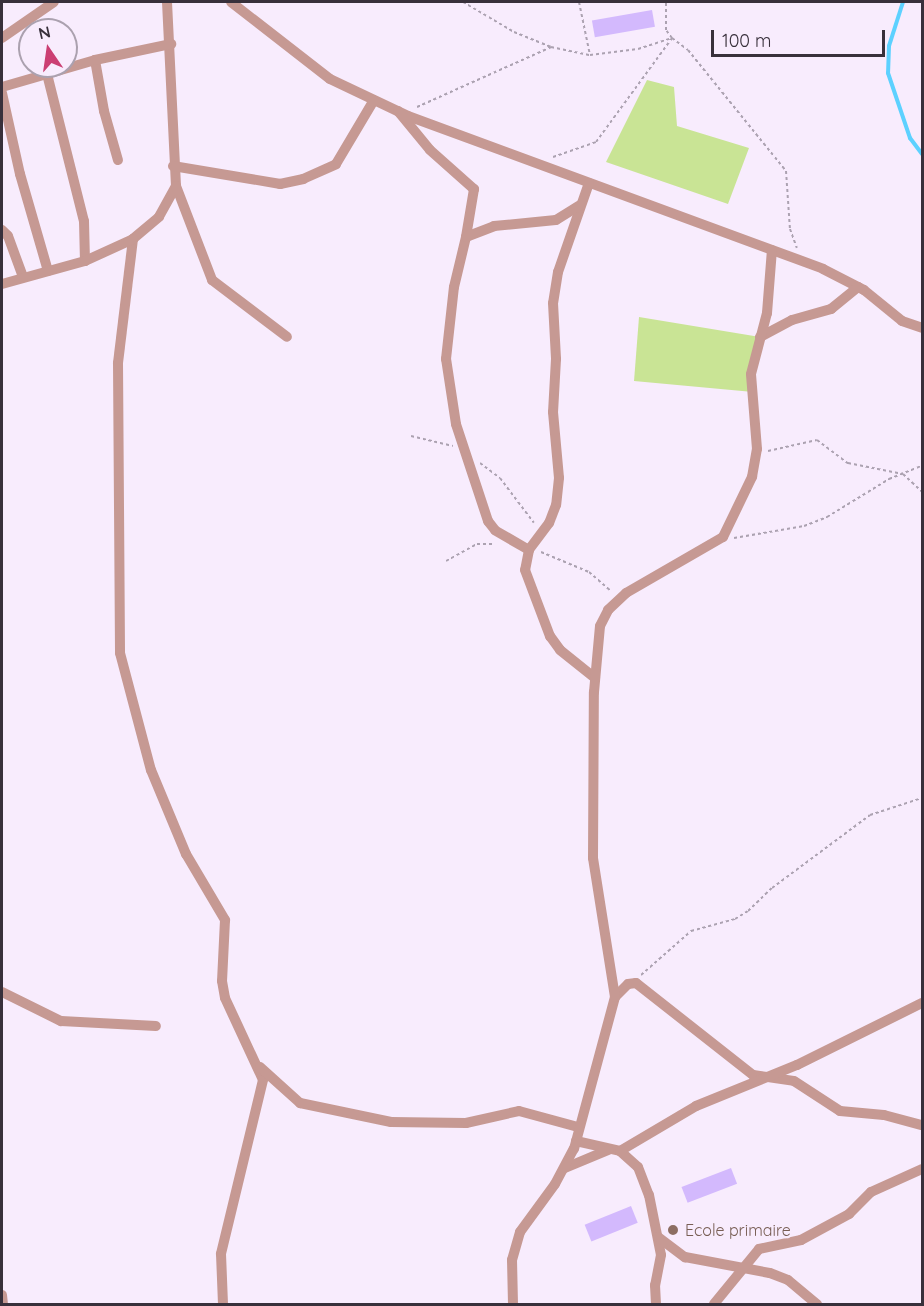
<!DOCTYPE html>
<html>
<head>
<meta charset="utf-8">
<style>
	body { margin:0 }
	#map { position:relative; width:924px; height:1306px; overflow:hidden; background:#f8ecfd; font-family:Quicksand,sans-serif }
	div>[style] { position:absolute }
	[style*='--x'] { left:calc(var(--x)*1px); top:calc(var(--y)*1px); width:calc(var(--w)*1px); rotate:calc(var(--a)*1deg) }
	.green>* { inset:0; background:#c9e495 }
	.stream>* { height:4px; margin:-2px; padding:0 2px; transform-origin:2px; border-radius:2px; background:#5dd1ff }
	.building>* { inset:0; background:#d3b9fd; transform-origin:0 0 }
	.path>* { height:2px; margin-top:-1px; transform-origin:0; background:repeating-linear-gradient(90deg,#aca2b1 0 3px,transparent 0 6px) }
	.minor>* { height:10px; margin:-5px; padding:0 5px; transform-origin:5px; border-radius:5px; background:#c69993 }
	.dots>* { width:16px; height:16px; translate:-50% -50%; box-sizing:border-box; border:3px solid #f8ecfd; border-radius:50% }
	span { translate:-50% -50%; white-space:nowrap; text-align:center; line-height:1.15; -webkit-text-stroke:4.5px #f8ecfd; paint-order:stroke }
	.education-label { font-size:16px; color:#785e54 }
	.left { translate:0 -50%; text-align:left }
	.frame { position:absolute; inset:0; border:3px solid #38303b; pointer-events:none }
	.north { position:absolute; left:18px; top:18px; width:60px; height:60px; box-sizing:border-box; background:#f8ecfd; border:2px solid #aba1af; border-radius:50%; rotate:347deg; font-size:16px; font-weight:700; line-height:24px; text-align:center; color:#38303b }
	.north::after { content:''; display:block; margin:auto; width:21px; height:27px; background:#cb3f73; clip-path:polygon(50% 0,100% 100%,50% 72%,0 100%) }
	.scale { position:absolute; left:711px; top:30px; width:174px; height:27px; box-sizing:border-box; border:3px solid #38303b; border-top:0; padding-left:8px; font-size:18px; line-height:21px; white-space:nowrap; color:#38303b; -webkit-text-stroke:4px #f8ecfd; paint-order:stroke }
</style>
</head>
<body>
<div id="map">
	<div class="green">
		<div style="clip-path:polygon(647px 80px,674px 87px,677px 126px,749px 148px,728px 204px,606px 162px)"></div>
		<div style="clip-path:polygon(639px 317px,760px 337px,753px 392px,634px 381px)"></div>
	</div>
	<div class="stream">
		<div style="--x:903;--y:2;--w:46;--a:107.7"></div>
		<div style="--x:889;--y:46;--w:27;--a:92"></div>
		<div style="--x:888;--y:73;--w:69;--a:71.3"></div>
		<div style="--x:910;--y:138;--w:20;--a:53"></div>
	</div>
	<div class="building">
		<div style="left:652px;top:10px;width:17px;height:61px;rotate:80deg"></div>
		<div style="left:731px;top:1168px;width:17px;height:53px;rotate:69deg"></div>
		<div style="left:631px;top:1206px;width:18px;height:50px;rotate:68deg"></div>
	</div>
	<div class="path">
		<div style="--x:463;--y:2;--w:59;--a:30.5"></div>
		<div style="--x:514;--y:32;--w:40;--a:22"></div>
		<div style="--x:551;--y:47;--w:40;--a:12"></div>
		<div style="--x:590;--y:55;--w:48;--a:-7.1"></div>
		<div style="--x:638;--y:49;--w:36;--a:-18"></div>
		<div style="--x:672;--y:38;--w:10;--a:-127"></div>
		<div style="--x:666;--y:30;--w:28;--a:-90"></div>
		<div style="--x:579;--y:2;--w:54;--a:78.3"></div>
		<div style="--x:417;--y:107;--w:147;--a:-24.1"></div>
		<div style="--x:553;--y:157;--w:46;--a:-19.2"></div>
		<div style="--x:596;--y:142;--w:129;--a:-53.8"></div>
		<div style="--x:672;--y:38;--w:20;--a:37"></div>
		<div style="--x:688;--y:50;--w:156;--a:51"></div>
		<div style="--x:786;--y:171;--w:58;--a:86.1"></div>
		<div style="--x:790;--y:229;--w:20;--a:70"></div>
		<div style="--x:411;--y:436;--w:43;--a:13.4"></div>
		<div style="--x:768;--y:451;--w:50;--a:-12.7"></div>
		<div style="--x:817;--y:440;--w:39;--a:37"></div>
		<div style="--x:848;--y:463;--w:56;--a:11.3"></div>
		<div style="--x:903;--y:474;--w:26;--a:43"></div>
		<div style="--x:480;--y:463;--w:25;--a:37"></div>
		<div style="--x:500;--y:478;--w:56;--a:52.9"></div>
		<div style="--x:734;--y:538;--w:71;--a:-9.7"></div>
		<div style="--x:804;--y:526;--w:25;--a:-21"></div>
		<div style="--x:827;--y:517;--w:73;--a:-31.5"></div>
		<div style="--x:889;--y:479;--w:35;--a:-22"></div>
		<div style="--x:541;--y:552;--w:52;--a:22.6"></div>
		<div style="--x:589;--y:572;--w:29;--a:41"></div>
		<div style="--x:446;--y:561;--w:35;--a:-29"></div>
		<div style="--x:477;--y:544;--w:17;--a:0"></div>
		<div style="--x:641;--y:975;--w:67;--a:-41.3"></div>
		<div style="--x:691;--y:931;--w:46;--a:-15.3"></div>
		<div style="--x:735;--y:919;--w:15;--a:-32"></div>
		<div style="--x:748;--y:911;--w:33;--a:-44"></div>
		<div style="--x:772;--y:888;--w:122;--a:-36.7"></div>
		<div style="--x:870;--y:815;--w:55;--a:-18.1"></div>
	</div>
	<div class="minor">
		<div style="--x:167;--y:2;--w:184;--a:87.2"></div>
		<div style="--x:176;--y:186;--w:35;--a:119"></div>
		<div style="--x:159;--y:217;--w:34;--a:140"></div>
		<div style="--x:133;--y:239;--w:125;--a:96.9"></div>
		<div style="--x:118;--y:363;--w:290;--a:89.6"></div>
		<div style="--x:120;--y:653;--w:121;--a:75.2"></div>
		<div style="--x:151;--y:770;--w:91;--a:67.4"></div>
		<div style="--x:186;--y:854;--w:77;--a:59.4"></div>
		<div style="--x:225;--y:920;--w:61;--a:92.8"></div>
		<div style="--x:222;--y:981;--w:17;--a:80"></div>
		<div style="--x:225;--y:998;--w:90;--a:65.1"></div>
		<div style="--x:263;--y:1080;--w:179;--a:103.6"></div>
		<div style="--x:221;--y:1254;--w:50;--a:87.7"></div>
		<div style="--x:231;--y:2;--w:125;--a:37.9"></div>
		<div style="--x:330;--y:79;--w:86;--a:25.4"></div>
		<div style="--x:408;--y:116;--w:442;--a:20.2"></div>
		<div style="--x:823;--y:269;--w:46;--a:27.1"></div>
		<div style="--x:864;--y:290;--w:49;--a:39.2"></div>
		<div style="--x:902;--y:321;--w:21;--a:19"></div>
		<div style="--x:2;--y:38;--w:63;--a:-34.7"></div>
		<div style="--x:95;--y:60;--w:52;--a:80"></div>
		<div style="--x:104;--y:111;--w:51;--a:74.1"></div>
		<div style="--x:47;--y:74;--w:152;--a:75.9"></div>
		<div style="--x:84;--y:221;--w:40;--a:88.6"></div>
		<div style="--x:2;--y:87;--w:97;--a:-16.2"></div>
		<div style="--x:95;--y:60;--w:78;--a:-11.9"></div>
		<div style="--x:2;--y:93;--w:83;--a:77.5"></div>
		<div style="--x:20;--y:174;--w:101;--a:73.9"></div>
		<div style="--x:398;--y:111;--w:50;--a:50.6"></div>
		<div style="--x:430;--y:150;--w:59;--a:41.6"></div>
		<div style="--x:474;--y:189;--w:49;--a:99.5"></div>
		<div style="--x:173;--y:166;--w:109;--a:9.5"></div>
		<div style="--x:280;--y:184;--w:24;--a:-12"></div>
		<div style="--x:303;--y:179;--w:36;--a:-24"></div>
		<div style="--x:336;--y:164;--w:74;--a:-59.3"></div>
		<div style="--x:589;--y:183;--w:94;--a:109.2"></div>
		<div style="--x:558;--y:272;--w:31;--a:99"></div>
		<div style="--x:553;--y:303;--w:56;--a:86.9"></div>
		<div style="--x:556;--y:359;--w:53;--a:93.2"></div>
		<div style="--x:553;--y:412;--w:66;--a:84.8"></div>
		<div style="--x:559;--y:478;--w:27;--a:96"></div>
		<div style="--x:556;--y:505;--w:19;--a:111"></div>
		<div style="--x:549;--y:523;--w:34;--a:127"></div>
		<div style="--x:529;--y:550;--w:20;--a:101"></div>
		<div style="--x:525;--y:570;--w:71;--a:69.3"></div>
		<div style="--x:550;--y:636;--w:17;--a:54"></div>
		<div style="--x:560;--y:650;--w:45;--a:38.7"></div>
		<div style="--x:176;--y:186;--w:101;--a:69"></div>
		<div style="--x:212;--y:280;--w:94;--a:37.2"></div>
		<div style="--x:2;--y:230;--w:8;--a:45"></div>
		<div style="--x:8;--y:236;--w:44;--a:69.9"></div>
		<div style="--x:2;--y:284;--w:86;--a:-15.5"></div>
		<div style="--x:85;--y:261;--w:53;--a:-24.6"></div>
		<div style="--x:760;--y:337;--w:36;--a:-28"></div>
		<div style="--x:792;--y:320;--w:41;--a:-15.8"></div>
		<div style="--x:831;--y:309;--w:35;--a:-39"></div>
		<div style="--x:529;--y:550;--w:39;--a:-150"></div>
		<div style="--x:495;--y:530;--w:11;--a:-128"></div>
		<div style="--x:488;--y:521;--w:102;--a:-108.3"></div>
		<div style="--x:456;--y:424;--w:66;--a:-98.7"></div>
		<div style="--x:446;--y:359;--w:72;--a:-83.7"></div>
		<div style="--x:454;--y:287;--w:51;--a:-76.5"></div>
		<div style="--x:466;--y:237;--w:30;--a:-21"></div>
		<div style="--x:494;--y:226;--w:62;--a:-5.5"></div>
		<div style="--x:556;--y:220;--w:28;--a:-32"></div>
		<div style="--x:2;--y:992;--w:66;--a:26.2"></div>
		<div style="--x:61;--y:1021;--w:95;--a:3"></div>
		<div style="--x:615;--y:997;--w:18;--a:-45"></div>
		<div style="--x:628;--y:984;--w:8;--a:-7"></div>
		<div style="--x:636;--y:983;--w:149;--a:38.2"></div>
		<div style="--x:753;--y:1075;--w:41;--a:8.3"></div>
		<div style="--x:794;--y:1081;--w:55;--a:33.1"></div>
		<div style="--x:840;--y:1111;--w:44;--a:5.2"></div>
		<div style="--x:884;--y:1115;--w:39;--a:15"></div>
		<div style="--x:260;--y:1067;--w:54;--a:42"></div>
		<div style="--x:300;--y:1103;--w:93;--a:11.8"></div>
		<div style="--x:391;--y:1122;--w:75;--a:0.8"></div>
		<div style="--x:466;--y:1123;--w:54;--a:-12.8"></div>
		<div style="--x:519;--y:1111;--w:61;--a:15.2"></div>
		<div style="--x:576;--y:1141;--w:45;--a:12.8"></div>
		<div style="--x:620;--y:1151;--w:24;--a:42"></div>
		<div style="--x:638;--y:1167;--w:30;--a:69"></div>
		<div style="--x:649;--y:1195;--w:61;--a:78.7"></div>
		<div style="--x:661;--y:1255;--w:31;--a:101"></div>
		<div style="--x:655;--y:1285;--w:19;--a:87"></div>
		<div style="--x:620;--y:1151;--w:88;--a:-30.6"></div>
		<div style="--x:696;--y:1106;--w:109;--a:-22.1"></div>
		<div style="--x:797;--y:1065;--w:140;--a:-26.4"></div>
		<div style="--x:565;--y:1168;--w:47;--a:-22.7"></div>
		<div style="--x:658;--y:1237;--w:34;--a:37"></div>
		<div style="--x:685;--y:1257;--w:86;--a:10.7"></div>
		<div style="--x:770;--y:1273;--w:19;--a:21"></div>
		<div style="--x:788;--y:1280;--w:38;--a:40"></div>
		<div style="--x:2;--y:1295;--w:9;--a:84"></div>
		<div style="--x:513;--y:1304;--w:44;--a:-91.3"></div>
		<div style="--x:512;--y:1260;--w:29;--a:-74"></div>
		<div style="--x:520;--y:1232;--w:59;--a:-53.9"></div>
		<div style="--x:555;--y:1184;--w:40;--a:-62"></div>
		<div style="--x:574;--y:1149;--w:157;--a:-74.9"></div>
		<div style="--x:615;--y:997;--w:141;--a:-99"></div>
		<div style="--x:593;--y:858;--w:166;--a:-89.7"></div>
		<div style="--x:594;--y:692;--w:66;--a:-84.8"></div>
		<div style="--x:600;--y:626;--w:18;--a:-63"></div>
		<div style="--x:608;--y:610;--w:25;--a:-43"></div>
		<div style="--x:626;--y:593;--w:112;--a:-30"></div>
		<div style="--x:723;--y:537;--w:67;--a:-64.2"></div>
		<div style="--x:752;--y:477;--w:28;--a:-80"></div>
		<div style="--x:757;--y:449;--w:75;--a:-94.6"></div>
		<div style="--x:751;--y:374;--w:63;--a:-75.3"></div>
		<div style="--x:767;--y:313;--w:63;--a:-85.5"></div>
		<div style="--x:714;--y:1304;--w:71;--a:-50.7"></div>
		<div style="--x:759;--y:1249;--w:43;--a:-12.1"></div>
		<div style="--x:801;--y:1240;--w:55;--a:-28.4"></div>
		<div style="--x:849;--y:1214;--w:31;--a:-45"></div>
		<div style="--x:871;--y:1192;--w:56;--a:-24.3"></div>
	</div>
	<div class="dots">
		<div style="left:673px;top:1230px;background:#8d6e63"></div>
	</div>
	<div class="education-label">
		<span class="left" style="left:685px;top:1230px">Ecole primaire</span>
	</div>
	<div class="frame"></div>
	<div class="north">N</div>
	<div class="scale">100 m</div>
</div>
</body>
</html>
